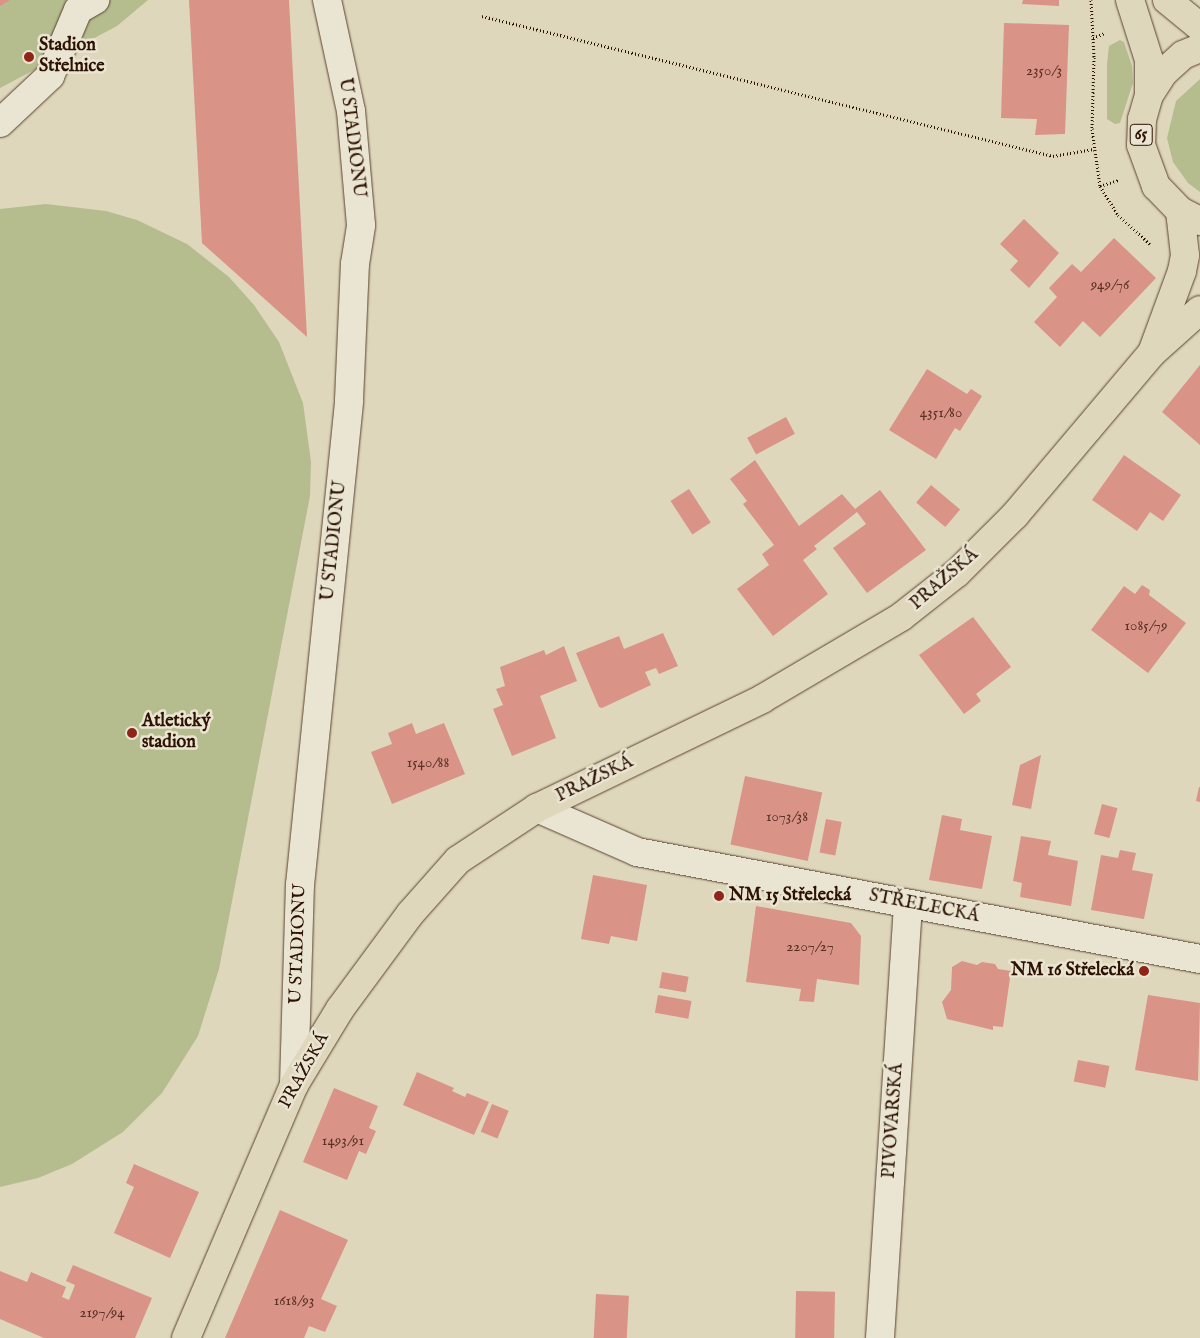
<!DOCTYPE html>
<html>
<head>
<meta charset="utf-8">
<style>
	body { margin:0 }
	#map { position:relative; width:1200px; height:1338px; overflow:hidden; background:#dfd7bc; font-family:"IM FELL English",serif }
	div>[style] { position:absolute }
	[style*='--x'] { left:calc(var(--x)*1px); top:calc(var(--y)*1px); width:calc(var(--w)*1px); rotate:calc(var(--a)*1deg) }
	.green>* { inset:0; background:#b5bd8e }
	.building>* { inset:0; background:#d99387; transform-origin:0 0 }
	.path>* { height:3px; margin-top:-1.5px; transform-origin:0; background:repeating-linear-gradient(90deg,#2e1200 0 1px,transparent 0 3.5px) }
	.roads { filter:drop-shadow(0 0 1px #5a432f) drop-shadow(0 0 1px #5a432f) }
	.minor>* { height:28px; margin:-14px; padding:0 14px; transform-origin:14px; border-radius:14px; background:#eae5d3 }
	.major>* { height:28px; margin:-14px; padding:0 14px; transform-origin:14px; border-radius:14px; background:#dfd7bc }
	.dots>* { width:14px; height:14px; translate:-50% -50%; box-sizing:border-box; border:2px solid #eae5d3; border-radius:50% }
	span { translate:-50% -50%; white-space:nowrap; text-align:center; line-height:1.15; -webkit-text-stroke:5px #eae5d3; paint-order:stroke }
	.number-label { font-size:15px; color:#593222 }
	.number-label span { -webkit-text-stroke-width:0 }
	.shield-label span { padding:1px 4px; background:#eae5d3; border:1px solid; border-radius:4px; -webkit-text-stroke-width:0 }
	.shield-label { font-size:16px; color:#2e1200; font-weight:700 }
	.poi-label { font-size:18px; color:#2e1200; font-weight:700 }
	.left { translate:0 -50%; text-align:left }
	.right { translate:-100% -50%; text-align:right }
	.street-label { font-size:18px; color:#2e1200 }
</style>
</head>
<body>
<div id="map">
	<div class="green">
		<div style="clip-path:polygon(0 0,148px 0,117px 26px,0 88px)"></div>
		<div style="clip-path:polygon(1120px 40px,1124px 42px,1132px 66px,1133px 83px,1120px 123px,1115px 124px,1107px 119px,1107px 64px,1109px 46px)"></div>
		<div style="clip-path:polygon(1200px 79px,1200px 192px,1188px 183px,1173px 162px,1167px 138px,1176px 101px)"></div>
		<div style="clip-path:polygon(46px 204px,106px 211px,137px 220px,187px 244px,229px 277px,254px 305px,279px 342px,303px 403px,311px 462px,310px 496px,219px 969px,198px 1036px,162px 1093px,123px 1132px,72px 1164px,38px 1178px,0 1187px,0 209px)"></div>
	</div>
	<div class="building">
		<div style="clip-path:polygon(0 0,10px 0,0 6px)"></div>
		<div style="clip-path:polygon(189px 0,289px 0,307px 337px,202px 243px)"></div>
		<div style="clip-path:polygon(1023px 0,1059px 0,1059px 6px,1022px 4px)"></div>
		<div style="clip-path:polygon(1004px 23px,1069px 25px,1065px 134px,1035px 135px,1037px 119px,1001px 118px)"></div>
		<div style="clip-path:polygon(1024px 219px,1059px 253px,1029px 288px,1010px 270px,1018px 261px,1000px 244px)"></div>
		<div style="clip-path:polygon(1114px 238px,1156px 278px,1100px 337px,1083px 321px,1060px 347px,1034px 322px,1057px 297px,1049px 288px,1072px 264px,1081px 272px)"></div>
		<div style="clip-path:polygon(1200px 365px,1200px 445px,1162px 412px)"></div>
		<div style="clip-path:polygon(927px 369px,967px 394px,971px 389px,982px 396px,960px 431px,955px 428px,936px 459px,889px 430px)"></div>
		<div style="left:786px;top:417px;width:19px;height:44px;rotate:62deg"></div>
		<div style="clip-path:polygon(1124px 455px,1181px 495px,1163px 521px,1150px 512px,1137px 531px,1092px 500px)"></div>
		<div style="clip-path:polygon(755px 460px,799px 526px,842px 494px,855px 509px,880px 490px,926px 550px,867px 593px,833px 548px,866px 524px,857px 512px,814px 546px,817px 549px,803px 560px,828px 594px,773px 636px,737px 589px,769px 565px,762px 554px,774px 545px,743px 504px,747px 501px,730px 479px)"></div>
		<div style="left:931px;top:485px;width:38px;height:23px;rotate:40deg"></div>
		<div style="left:689px;top:489px;width:40px;height:22px;rotate:57deg"></div>
		<div style="clip-path:polygon(1142px 585px,1150px 590px,1149px 595px,1186px 623px,1148px 673px,1091px 630px,1124px 586px,1135px 594px)"></div>
		<div style="clip-path:polygon(973px 617px,1011px 667px,976px 694px,981px 701px,964px 714px,919px 655px)"></div>
		<div style="clip-path:polygon(663px 633px,678px 666px,659px 674px,656px 668px,645px 672px,651px 685px,602px 708px,599px 707px,576px 653px,619px 636px,624px 649px)"></div>
		<div style="clip-path:polygon(564px 646px,577px 681px,540px 696px,556px 738px,512px 756px,493px 709px,503px 705px,496px 689px,505px 686px,500px 667px,544px 650px,546px 655px)"></div>
		<div style="clip-path:polygon(412px 723px,416px 734px,444px 723px,465px 774px,392px 804px,371px 752px,392px 744px,388px 733px)"></div>
		<div style="clip-path:polygon(1041px 755px,1031px 809px,1012px 805px,1020px 765px)"></div>
		<div style="left:745px;top:776px;width:79px;height:70px;rotate:12deg"></div>
		<div style="clip-path:polygon(1199px 787px,1200px 787px,1200px 802px,1196px 801px)"></div>
		<div style="left:1102px;top:804px;width:16px;height:31px;rotate:15deg"></div>
		<div style="clip-path:polygon(942px 815px,962px 819px,960px 830px,992px 836px,982px 889px,929px 880px)"></div>
		<div style="left:826px;top:819px;width:16px;height:34px;rotate:11deg"></div>
		<div style="clip-path:polygon(1021px 836px,1051px 841px,1048px 855px,1078px 861px,1071px 906px,1020px 897px,1022px 883px,1013px 881px)"></div>
		<div style="clip-path:polygon(1120px 850px,1136px 853px,1132px 870px,1153px 874px,1144px 919px,1091px 910px,1101px 855px,1118px 858px)"></div>
		<div style="clip-path:polygon(593px 875px,647px 885px,637px 941px,611px 936px,609px 944px,581px 939px)"></div>
		<div style="clip-path:polygon(756px 906px,851px 923px,861px 936px,859px 985px,817px 979px,814px 1002px,799px 1001px,801px 989px,746px 982px)"></div>
		<div style="clip-path:polygon(962px 961px,977px 965px,982px 962px,995px 964px,998px 969px,1011px 971px,1003px 1027px,993px 1026px,993px 1030px,947px 1019px,942px 1002px,951px 990px,952px 967px)"></div>
		<div style="left:662px;top:972px;width:27px;height:16px;rotate:10deg"></div>
		<div style="left:658px;top:995px;width:34px;height:18px;rotate:10deg"></div>
		<div style="clip-path:polygon(1148px 995px,1200px 1003px,1198px 1081px,1135px 1070px)"></div>
		<div style="left:1078px;top:1060px;width:32px;height:22px;rotate:11deg"></div>
		<div style="clip-path:polygon(417px 1072px,454px 1088px,452px 1091px,465px 1097px,467px 1093px,489px 1102px,474px 1135px,403px 1105px)"></div>
		<div style="clip-path:polygon(334px 1088px,378px 1106px,369px 1128px,376px 1131px,366px 1154px,359px 1151px,347px 1180px,303px 1162px)"></div>
		<div style="left:492px;top:1104px;width:18px;height:30px;rotate:22deg"></div>
		<div style="clip-path:polygon(134px 1164px,199px 1192px,170px 1258px,114px 1233px,134px 1187px,126px 1183px)"></div>
		<div style="clip-path:polygon(280px 1210px,348px 1240px,321px 1299px,337px 1306px,325px 1332px,309px 1326px,304px 1338px,225px 1338px)"></div>
		<div style="clip-path:polygon(73px 1265px,152px 1298px,135px 1338px,44px 1338px,0 1319px,0 1271px,27px 1282px,31px 1272px,66px 1287px,62px 1297px,69px 1300px,75px 1285px,66px 1281px)"></div>
		<div style="left:796px;top:1291px;width:39px;height:47px;rotate:1deg"></div>
		<div style="left:596px;top:1294px;width:33px;height:44px;rotate:3deg"></div>
	</div>
	<div class="path">
		<div style="--x:1091;--y:0;--w:57;--a:87"></div>
		<div style="--x:1094;--y:57;--w:72;--a:91.6"></div>
		<div style="--x:1092;--y:129;--w:58;--a:82"></div>
		<div style="--x:1100;--y:186;--w:34;--a:58"></div>
		<div style="--x:1118;--y:215;--w:43;--a:42.2"></div>
		<div style="--x:482;--y:16;--w:588;--a:13.78"></div>
		<div style="--x:1053;--y:156;--w:41;--a:-9.9"></div>
		<div style="--x:1093;--y:38;--w:13;--a:-23"></div>
		<div style="--x:1100;--y:186;--w:19;--a:-18"></div>
	</div>
	<div class="roads">
		<div class="minor">
			<div style="--x:0;--y:123;--w:69;--a:-43.2"></div>
			<div style="--x:50;--y:76;--w:72;--a:-67"></div>
			<div style="--x:78;--y:10;--w:20;--a:-30"></div>
			<div style="--x:537;--y:808;--w:109;--a:23.7"></div>
			<div style="--x:637;--y:852;--w:573;--a:10.76"></div>
			<div style="--x:294;--y:1085;--w:200;--a:-88.3"></div>
			<div style="--x:300;--y:885;--w:487;--a:-84.2"></div>
			<div style="--x:349;--y:400;--w:136;--a:-87.5"></div>
			<div style="--x:355;--y:264;--w:39;--a:-81"></div>
			<div style="--x:361;--y:225;--w:114;--a:-95"></div>
			<div style="--x:351;--y:111;--w:114;--a:-102.2"></div>
			<div style="--x:880;--y:1338;--w:435;--a:-86.3"></div>
		</div>
		<div class="major">
			<div style="--x:1130;--y:0;--w:63;--a:72.4"></div>
			<div style="--x:1149;--y:60;--w:35;--a:90"></div>
			<div style="--x:1167;--y:0;--w:43;--a:39.3"></div>
			<div style="--x:1200;--y:48;--w:18;--a:158"></div>
			<div style="--x:1183;--y:55;--w:25;--a:138"></div>
			<div style="--x:1164;--y:72;--w:27;--a:123"></div>
			<div style="--x:1149;--y:95;--w:25;--a:106"></div>
			<div style="--x:1142;--y:119;--w:26;--a:92"></div>
			<div style="--x:1141;--y:145;--w:44;--a:69.9"></div>
			<div style="--x:1156;--y:186;--w:35;--a:46"></div>
			<div style="--x:1180;--y:211;--w:22;--a:27"></div>
			<div style="--x:1153;--y:350;--w:84;--a:-69.8"></div>
			<div style="--x:1182;--y:271;--w:16;--a:-79"></div>
			<div style="--x:1185;--y:255;--w:44;--a:-96.5"></div>
			<div style="--x:186;--y:1338;--w:275;--a:-66.9"></div>
			<div style="--x:294;--y:1085;--w:89;--a:-58.8"></div>
			<div style="--x:340;--y:1009;--w:118;--a:-53.6"></div>
			<div style="--x:410;--y:914;--w:72;--a:-48.4"></div>
			<div style="--x:458;--y:860;--w:95;--a:-33.4"></div>
			<div style="--x:537;--y:808;--w:250;--a:-25.8"></div>
			<div style="--x:762;--y:699;--w:161;--a:-30.5"></div>
			<div style="--x:901;--y:617;--w:71;--a:-38.2"></div>
			<div style="--x:957;--y:573;--w:82;--a:-45"></div>
			<div style="--x:1015;--y:515;--w:212;--a:-49.8"></div>
			<div style="--x:1152;--y:353;--w:64;--a:-41.9"></div>
		</div>
	</div>
	<div class="dots">
		<div style="left:29px;top:57px;background:#8f2418"></div>
		<div style="left:132px;top:733px;background:#8f2418"></div>
		<div style="left:719px;top:896px;background:#8f2418"></div>
		<div style="left:1144px;top:971px;background:#8f2418"></div>
	</div>
	<div class="number-label">
		<span style="left:1044px;top:71px">2350/3</span>
		<span style="left:1110px;top:285px">949/76</span>
		<span style="left:941px;top:413px">4351/80</span>
		<span style="left:1146px;top:626px">1085/79</span>
		<span style="left:428px;top:763px">1540/88</span>
		<span style="left:787px;top:817px">1073/38</span>
		<span style="left:810px;top:947px">2207/27</span>
		<span style="left:343px;top:1141px">1493/91</span>
		<span style="left:294px;top:1301px">1618/93</span>
		<span style="left:102px;top:1313px">2197/94</span>
	</div>
	<div class="shield-label">
		<span style="left:1141px;top:135px">65</span>
	</div>
	<div class="poi-label">
		<span class="left" style="left:39px;top:57px">Stadion<br>Střelnice</span>
		<span class="left" style="left:142px;top:733px">Atletický<br>stadion</span>
		<span class="left" style="left:729px;top:896px">NM 15 Střelecká</span>
		<span class="right" style="left:1134px;top:971px">NM 16 Střelecká</span>
	</div>
	<div class="street-label">
		<span style="left:351px;top:138px;rotate:83deg">U STADIONU</span>
		<span style="left:335px;top:541px;rotate:-84deg">U STADIONU</span>
		<span style="left:945px;top:580px;rotate:-41deg">PRAŽSKÁ</span>
		<span style="left:595px;top:780px;rotate:-26deg">PRAŽSKÁ</span>
		<span style="left:924px;top:907px;rotate:11deg">STŘELECKÁ</span>
		<span style="left:299px;top:944px;rotate:-88deg">U STADIONU</span>
		<span style="left:305px;top:1071px;rotate:-61deg">PRAŽSKÁ</span>
		<span style="left:894px;top:1121px;rotate:-86deg">PIVOVARSKÁ</span>
	</div>
</div>
</body>
</html>
